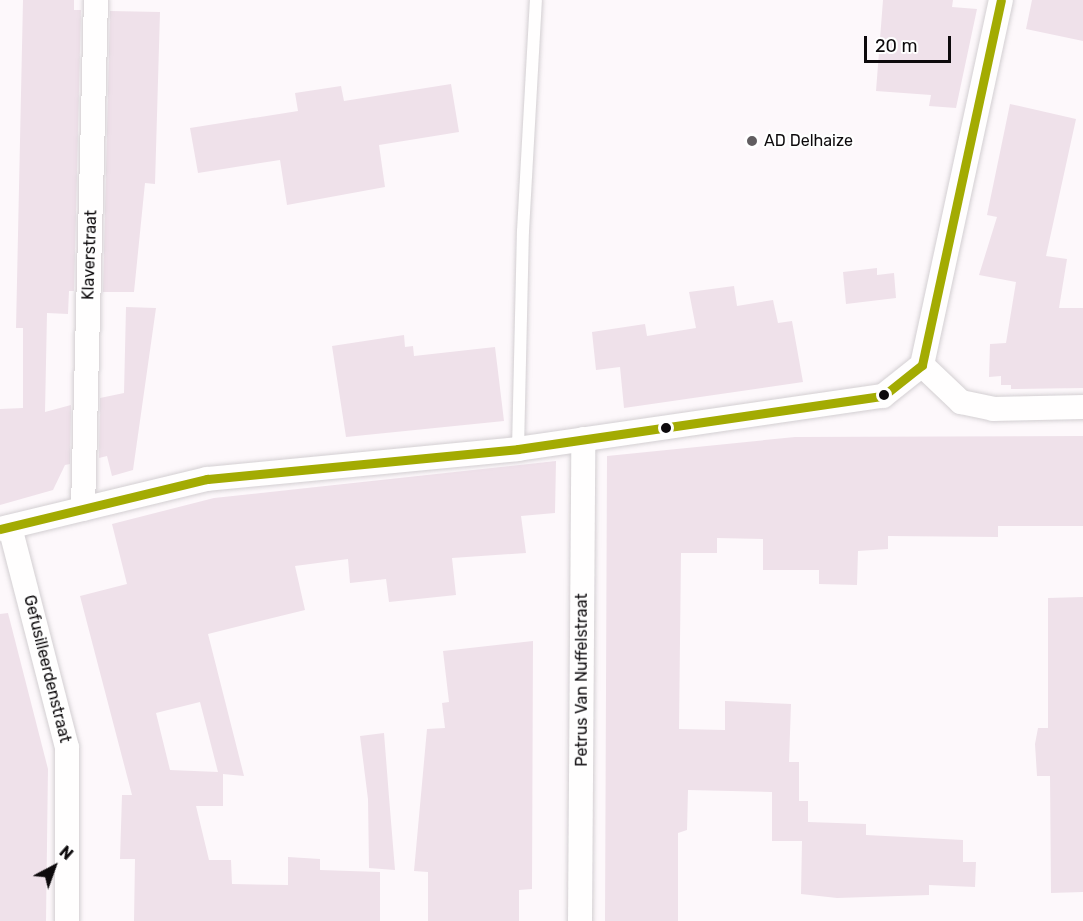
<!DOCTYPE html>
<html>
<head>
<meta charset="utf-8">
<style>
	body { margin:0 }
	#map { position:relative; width:1083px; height:921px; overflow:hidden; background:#fdf8fb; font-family:Rubik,sans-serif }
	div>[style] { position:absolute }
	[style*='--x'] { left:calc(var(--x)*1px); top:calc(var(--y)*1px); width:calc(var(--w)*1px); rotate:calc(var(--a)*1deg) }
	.building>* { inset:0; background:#efe1ea }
	.roads { filter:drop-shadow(0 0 2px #d3cfd2) drop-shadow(0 0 2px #d3cfd2) }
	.service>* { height:12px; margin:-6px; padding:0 6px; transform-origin:6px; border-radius:6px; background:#fffefe }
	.minor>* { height:24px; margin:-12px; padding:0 12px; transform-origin:12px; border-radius:12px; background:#fffefe }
	.bus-1>* { height:9px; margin:-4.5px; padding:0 4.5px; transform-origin:4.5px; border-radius:4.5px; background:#a3ab02 }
	.dots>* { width:16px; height:16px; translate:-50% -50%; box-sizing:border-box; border:3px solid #fff; border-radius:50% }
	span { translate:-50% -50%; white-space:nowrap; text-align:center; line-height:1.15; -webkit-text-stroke:4.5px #fff; paint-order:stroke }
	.poi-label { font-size:16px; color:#0d0a0c }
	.left { translate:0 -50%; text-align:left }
	.street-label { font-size:16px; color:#0d0a0c }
	.north { position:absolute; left:24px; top:837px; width:60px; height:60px; -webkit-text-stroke:4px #fff; paint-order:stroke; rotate:41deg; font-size:16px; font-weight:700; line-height:24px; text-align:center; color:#0d0a0c }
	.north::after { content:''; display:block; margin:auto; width:21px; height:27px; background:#0d0a0c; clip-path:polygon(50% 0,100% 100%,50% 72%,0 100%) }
	.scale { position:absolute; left:864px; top:36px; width:87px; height:27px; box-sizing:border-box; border:3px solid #0d0a0c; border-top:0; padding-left:8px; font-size:18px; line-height:21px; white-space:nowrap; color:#0d0a0c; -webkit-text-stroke:4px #fff; paint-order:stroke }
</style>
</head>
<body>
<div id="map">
	<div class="building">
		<div style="clip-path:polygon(23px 0,74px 0,74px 10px,81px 10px,74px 291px,69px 291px,68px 314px,47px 313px,45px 412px,71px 405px,70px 464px,65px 465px,53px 490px,0 505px,0 409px,23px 408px,23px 328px,16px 328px)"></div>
		<div style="clip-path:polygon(883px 0,953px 0,952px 7px,977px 9px,956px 108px,929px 106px,931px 95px,876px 91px)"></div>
		<div style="clip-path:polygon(1032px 0,1083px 0,1083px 41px,1026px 29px)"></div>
		<div style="clip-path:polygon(110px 11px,160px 12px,155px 184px,145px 183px,134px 292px,103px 292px)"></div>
		<div style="clip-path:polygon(451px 84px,459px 132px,379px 145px,385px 187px,287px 205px,280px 160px,198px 173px,190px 128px,298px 111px,295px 93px,341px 86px,344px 101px)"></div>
		<div style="clip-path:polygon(1010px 104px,1076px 119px,1046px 256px,1067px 259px,1059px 308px,1083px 308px,1083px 388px,1011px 389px,1011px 385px,1001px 385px,1001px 376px,989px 377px,990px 344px,1006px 343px,1016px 282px,979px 275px,997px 217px,987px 215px)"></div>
		<div style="clip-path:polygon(877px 268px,877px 275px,894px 273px,896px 298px,846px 304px,843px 272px)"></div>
		<div style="clip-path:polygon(734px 286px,737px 306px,773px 300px,778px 323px,792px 321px,803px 382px,624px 408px,620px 367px,596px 370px,592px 332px,645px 324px,647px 336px,696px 328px,689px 292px)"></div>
		<div style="clip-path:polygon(126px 307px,156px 308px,133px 470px,112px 476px,107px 456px,99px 458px,100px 398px,124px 393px)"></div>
		<div style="clip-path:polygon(404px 335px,405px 347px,413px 346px,414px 356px,495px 347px,504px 421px,346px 437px,332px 346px)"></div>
		<div style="clip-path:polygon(1083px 436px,1083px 526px,998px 526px,998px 537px,888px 536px,888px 549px,858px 551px,857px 585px,819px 584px,819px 570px,763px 570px,763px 539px,717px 538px,717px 553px,681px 553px,679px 729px,725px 730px,725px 701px,791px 704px,789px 762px,799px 762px,799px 801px,808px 801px,808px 822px,866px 824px,866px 835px,963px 840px,963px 862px,976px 862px,975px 887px,929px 885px,929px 895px,837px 898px,801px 894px,802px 841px,772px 841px,772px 792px,688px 790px,687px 830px,678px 833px,678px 921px,605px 921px,607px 456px,795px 437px)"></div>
		<div style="clip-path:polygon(evenodd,556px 461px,555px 513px,521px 516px,526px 553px,452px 558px,456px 595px,389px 602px,386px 579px,350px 583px,348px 559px,295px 566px,305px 610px,208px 634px,244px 776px,223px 774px,223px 806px,196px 806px,209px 860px,231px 860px,232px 884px,288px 885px,288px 857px,320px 859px,320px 870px,380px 872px,380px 921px,134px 921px,135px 859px,120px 859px,122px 795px,132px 795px,80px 596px,127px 584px,112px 524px,214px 498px,556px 461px,200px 702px,218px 772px,170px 770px,156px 713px,200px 702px)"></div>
		<div style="clip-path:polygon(1083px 597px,1083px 892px,1051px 893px,1050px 776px,1037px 776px,1035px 744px,1038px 728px,1048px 728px,1048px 598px)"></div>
		<div style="clip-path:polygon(8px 613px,48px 769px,46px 921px,0 921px,0 614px)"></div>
		<div style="clip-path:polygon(533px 641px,532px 889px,519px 890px,519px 921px,428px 921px,428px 872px,414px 871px,427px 729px,445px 728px,442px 703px,449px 702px,443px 651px)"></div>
		<div style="clip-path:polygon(384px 733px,389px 797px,395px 870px,369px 868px,368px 799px,360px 736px)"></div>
	</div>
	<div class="roads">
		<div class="service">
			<div style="--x:518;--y:449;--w:218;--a:-88.7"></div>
			<div style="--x:523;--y:231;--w:231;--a:-86.8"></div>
		</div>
		<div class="minor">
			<div style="--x:922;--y:365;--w:373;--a:-77.8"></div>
			<div style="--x:922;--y:365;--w:54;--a:43.5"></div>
			<div style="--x:961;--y:402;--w:33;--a:12"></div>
			<div style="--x:993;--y:409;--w:90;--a:-1.3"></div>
			<div style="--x:83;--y:509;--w:509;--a:-88.54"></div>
			<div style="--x:10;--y:527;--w:227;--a:75.5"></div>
			<div style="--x:67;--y:747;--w:174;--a:90"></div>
			<div style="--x:0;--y:529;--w:213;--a:-13.6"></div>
			<div style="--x:207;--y:479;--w:312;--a:-5.5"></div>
			<div style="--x:518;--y:449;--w:369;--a:-8.3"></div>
			<div style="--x:883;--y:396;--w:50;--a:-38.5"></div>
			<div style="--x:580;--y:921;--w:482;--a:-89.6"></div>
		</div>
	</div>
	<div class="bus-1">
		<div style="--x:922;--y:365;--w:373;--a:-77.8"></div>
		<div style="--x:0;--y:529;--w:213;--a:-13.6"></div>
		<div style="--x:207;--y:479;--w:312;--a:-5.5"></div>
		<div style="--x:518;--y:449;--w:369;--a:-8.3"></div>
		<div style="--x:883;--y:396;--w:50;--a:-38.5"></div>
	</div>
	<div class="dots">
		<div style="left:752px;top:141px;background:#615d60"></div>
		<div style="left:884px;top:395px;background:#0d0a0c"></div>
		<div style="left:666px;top:428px;background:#0d0a0c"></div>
	</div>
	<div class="poi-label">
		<span class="left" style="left:764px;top:141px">AD Delhaize</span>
	</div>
	<div class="street-label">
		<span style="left:90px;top:255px;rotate:-88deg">Klaverstraat</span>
		<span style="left:47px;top:669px;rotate:76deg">Gefusilleerdenstraat</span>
		<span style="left:582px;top:680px;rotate:-90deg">Petrus Van Nuffelstraat</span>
	</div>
	<div class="north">N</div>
	<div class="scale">20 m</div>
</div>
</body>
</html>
